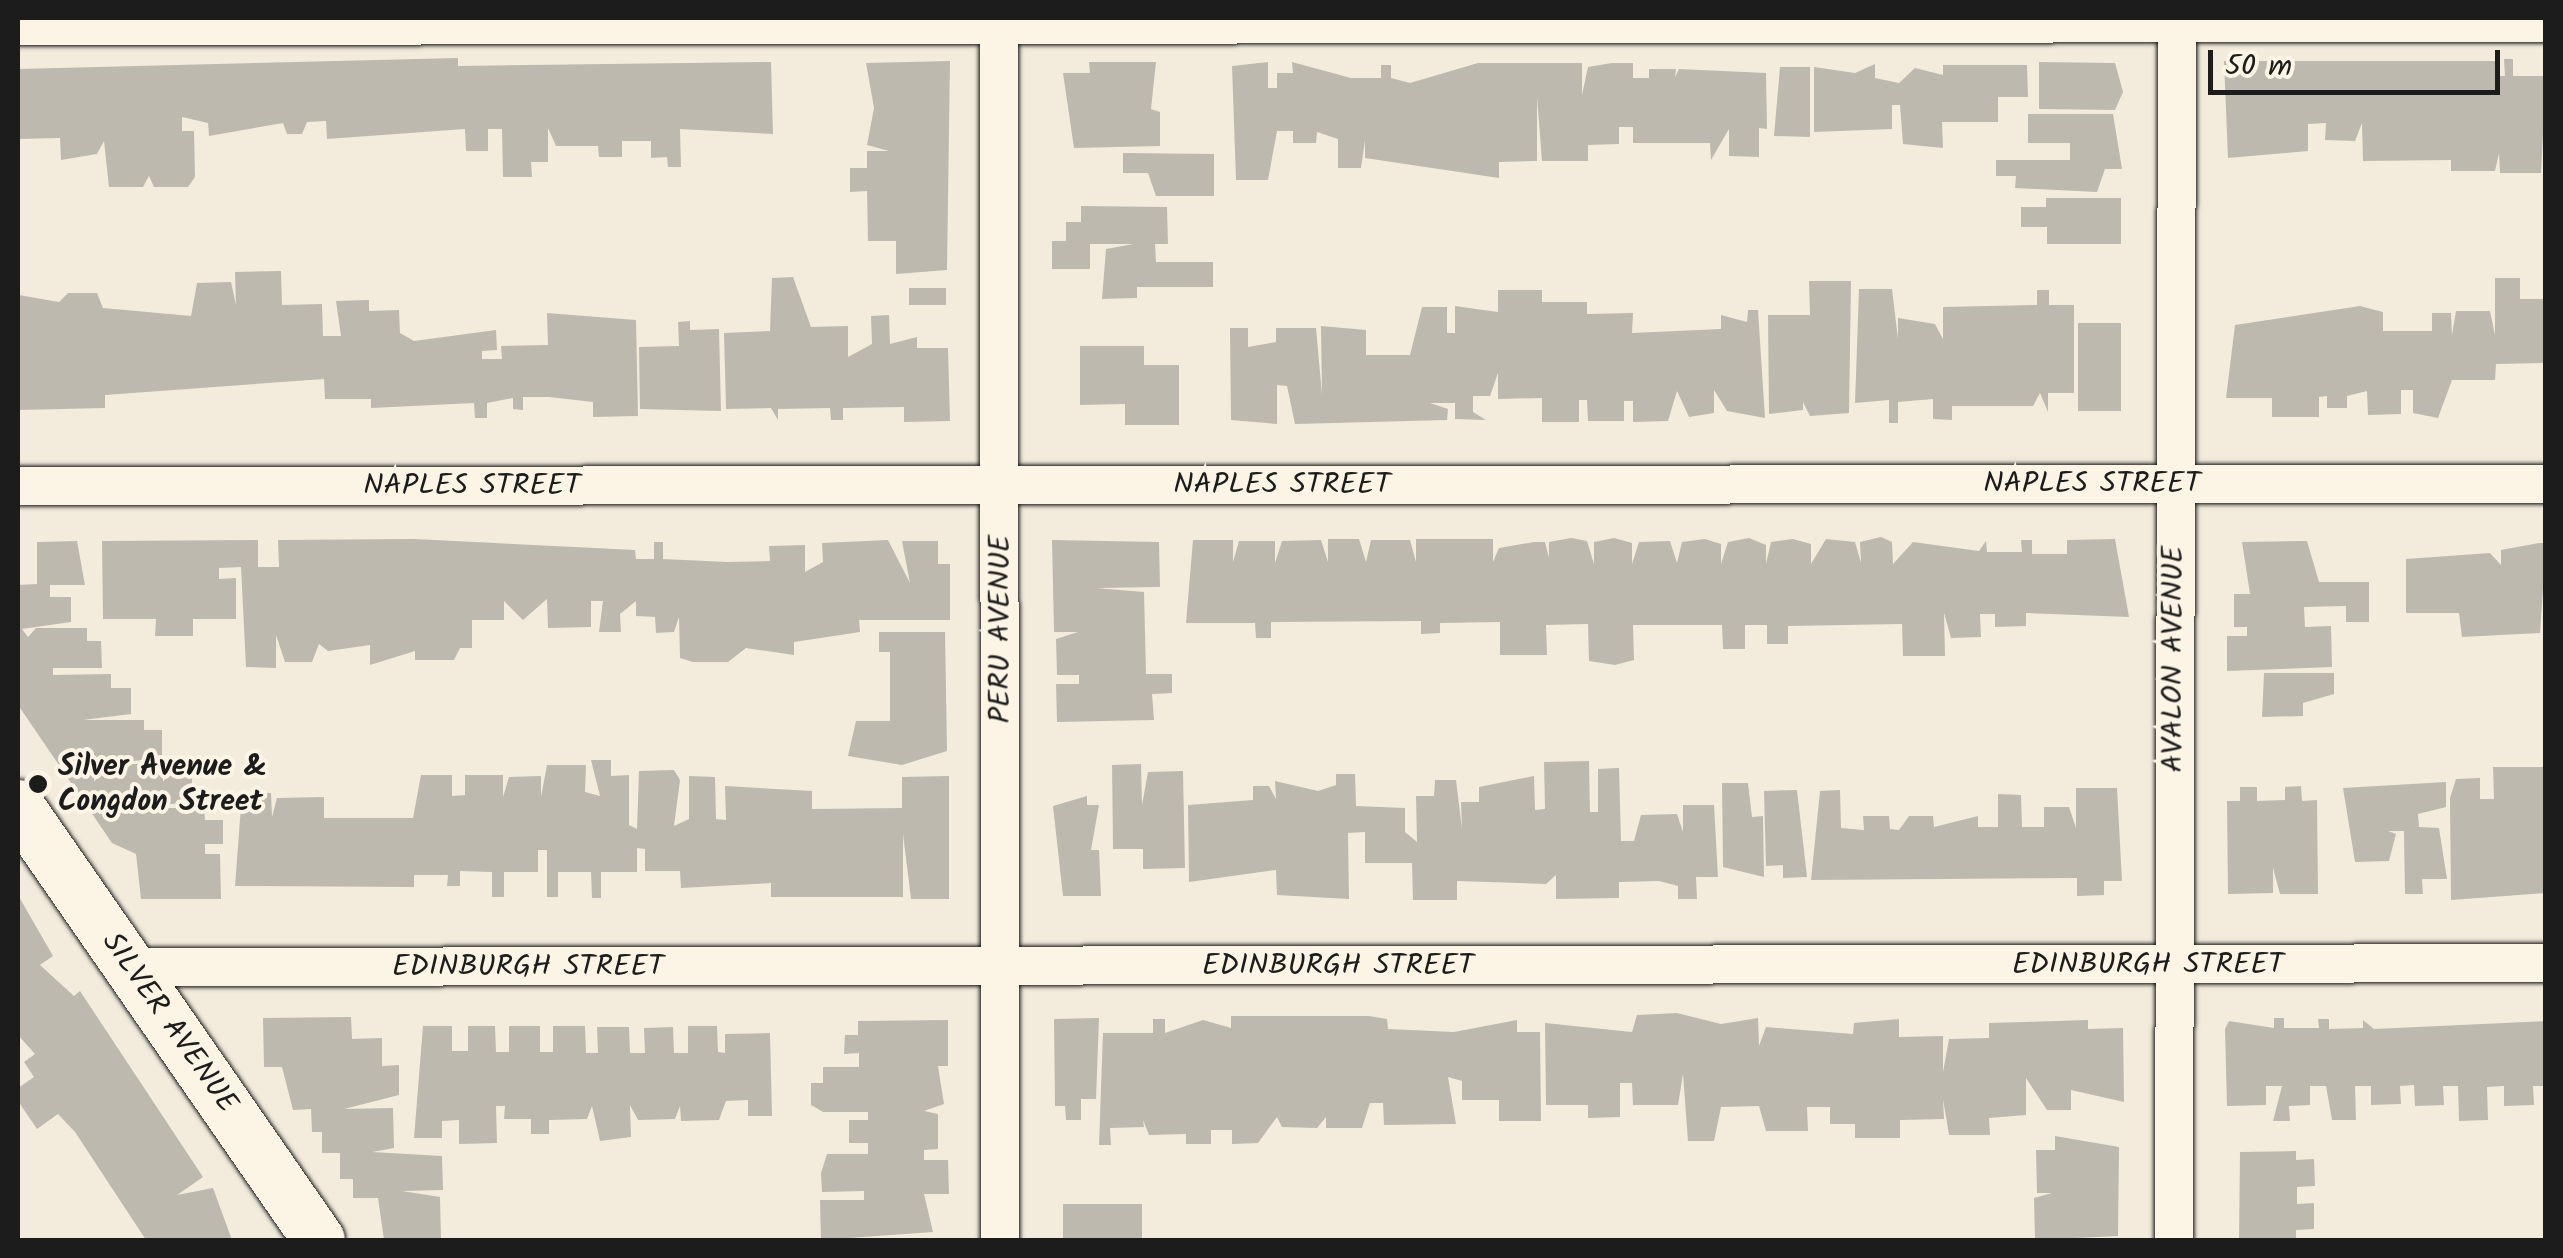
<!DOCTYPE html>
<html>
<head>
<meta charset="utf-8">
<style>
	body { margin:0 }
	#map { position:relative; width:2563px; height:1258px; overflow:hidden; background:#f3ecdd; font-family:Kalam,sans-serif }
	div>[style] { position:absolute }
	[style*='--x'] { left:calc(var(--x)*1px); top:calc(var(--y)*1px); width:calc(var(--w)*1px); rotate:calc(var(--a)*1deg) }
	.building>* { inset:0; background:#beb9ae; transform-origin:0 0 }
	.roads { filter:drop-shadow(0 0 2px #1c1c1c) drop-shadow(0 0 2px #1c1c1c) }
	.street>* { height:38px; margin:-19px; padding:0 19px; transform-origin:19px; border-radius:19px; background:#fcf5e5 }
	.secondary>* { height:52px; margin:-26px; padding:0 26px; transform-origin:26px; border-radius:26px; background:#fcf5e5 }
	.dots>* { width:28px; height:28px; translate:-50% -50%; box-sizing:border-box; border:5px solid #fcf5e5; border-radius:50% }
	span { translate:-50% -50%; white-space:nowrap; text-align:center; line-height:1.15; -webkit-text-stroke:8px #fcf5e5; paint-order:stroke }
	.street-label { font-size:30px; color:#1c1c1c }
	.poi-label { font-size:30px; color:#1c1c1c; font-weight:700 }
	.left { translate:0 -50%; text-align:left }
	.frame { position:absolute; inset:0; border:20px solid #1c1c1c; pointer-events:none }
	.scale { position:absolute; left:2208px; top:50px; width:292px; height:45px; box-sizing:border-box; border:5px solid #1c1c1c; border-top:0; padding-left:12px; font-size:30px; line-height:35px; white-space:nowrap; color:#1c1c1c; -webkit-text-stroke:8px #fcf5e5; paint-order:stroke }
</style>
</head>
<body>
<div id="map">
	<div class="building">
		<div style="clip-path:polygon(458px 58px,458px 66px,771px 62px,773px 134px,680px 129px,681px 167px,668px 167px,667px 157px,651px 158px,651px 141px,622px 141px,622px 157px,599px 157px,598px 146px,556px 146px,548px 128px,548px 162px,531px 162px,532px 177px,503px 177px,502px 129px,488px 129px,488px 151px,466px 151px,465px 129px,327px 139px,326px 121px,307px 122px,302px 134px,287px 134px,283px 123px,209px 136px,208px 123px,182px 117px,182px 131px,194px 131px,195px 177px,188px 187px,154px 187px,149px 176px,143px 187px,109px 187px,104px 141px,97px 154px,61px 160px,60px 138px,18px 139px,18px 69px)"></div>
		<div style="clip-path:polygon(2504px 59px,2513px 59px,2513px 76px,2546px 76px,2541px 173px,2500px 173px,2499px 153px,2495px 171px,2451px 171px,2451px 160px,2363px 161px,2362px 123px,2355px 141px,2325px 140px,2326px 123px,2308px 124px,2308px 151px,2228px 158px,2224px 61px,2495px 61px,2495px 76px,2505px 76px)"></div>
		<div style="clip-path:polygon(950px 61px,947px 270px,896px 274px,896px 241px,868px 241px,867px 191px,850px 192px,850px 168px,867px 168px,867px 151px,889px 151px,867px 145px,874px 108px,866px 63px)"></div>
		<div style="clip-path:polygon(1089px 62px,1156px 62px,1151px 109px,1160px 112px,1160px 146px,1074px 148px,1063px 73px,1090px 73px)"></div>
		<div style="clip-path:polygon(1268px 62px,1268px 88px,1277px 88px,1277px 73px,1293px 73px,1292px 62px,1351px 78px,1381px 78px,1381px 65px,1391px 65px,1391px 78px,1410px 83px,1478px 63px,1582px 63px,1582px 95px,1588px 67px,1612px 63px,1633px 63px,1633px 78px,1649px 78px,1649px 69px,1676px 69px,1675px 77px,1679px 69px,1766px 73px,1767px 129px,1759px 128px,1759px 157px,1729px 156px,1729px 129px,1711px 160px,1710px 143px,1633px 143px,1633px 127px,1619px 127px,1619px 144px,1588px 145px,1588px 161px,1542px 161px,1537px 97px,1537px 161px,1499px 162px,1499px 178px,1365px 158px,1365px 140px,1361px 168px,1338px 168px,1338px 139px,1317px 132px,1316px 143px,1293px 143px,1293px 131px,1277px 131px,1268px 180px,1236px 180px,1232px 66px)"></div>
		<div style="clip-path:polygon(2039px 62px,2115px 63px,2123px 92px,2115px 110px,2039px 109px)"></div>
		<div style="clip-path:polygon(1875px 64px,1875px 78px,1899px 83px,1915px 68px,1943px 75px,1943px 65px,2027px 65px,2028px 97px,1998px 97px,1998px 122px,1942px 122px,1943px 148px,1903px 144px,1900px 105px,1892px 105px,1892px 129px,1814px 132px,1814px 67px,1855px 73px)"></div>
		<div style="clip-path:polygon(1780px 67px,1810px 67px,1810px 137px,1774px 136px)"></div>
		<div style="clip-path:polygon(2028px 114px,2113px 114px,2122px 169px,2105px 169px,2097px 192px,2015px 188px,2016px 176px,1996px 176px,1996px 160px,2070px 160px,2070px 143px,2028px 143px)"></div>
		<div style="clip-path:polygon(1123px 153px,1214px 154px,1214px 196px,1156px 196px,1148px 173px,1123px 173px)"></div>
		<div style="clip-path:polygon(2046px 198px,2121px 198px,2121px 244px,2047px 244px,2047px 227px,2021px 227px,2021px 207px,2046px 207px)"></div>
		<div style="clip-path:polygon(1081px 206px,1167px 207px,1168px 244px,1155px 244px,1156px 262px,1213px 262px,1213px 287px,1137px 287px,1137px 298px,1102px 299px,1106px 249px,1134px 244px,1090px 244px,1090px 269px,1052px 269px,1052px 241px,1066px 241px,1066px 222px,1081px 222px)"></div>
		<div style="clip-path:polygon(281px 271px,282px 305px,322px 304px,323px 336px,341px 336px,336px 301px,369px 300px,369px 311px,399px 310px,400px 333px,414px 341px,496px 330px,497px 350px,482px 351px,482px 359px,502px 359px,501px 346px,548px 345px,547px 313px,636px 320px,638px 416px,593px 417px,593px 402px,549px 397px,523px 397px,523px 410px,513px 409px,513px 398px,487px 403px,487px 418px,475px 418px,474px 403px,371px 408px,371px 399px,325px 399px,324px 379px,105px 395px,105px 408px,18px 410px,19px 295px,59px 302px,68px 293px,97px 293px,103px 308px,191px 316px,197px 283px,231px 282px,236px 305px,235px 272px)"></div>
		<div style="clip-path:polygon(793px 277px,811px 327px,848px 326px,848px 357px,872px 344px,871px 316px,889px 315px,890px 344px,917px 337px,917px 348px,948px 348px,950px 421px,904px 422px,904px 407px,843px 408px,843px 420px,831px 420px,830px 408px,778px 409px,778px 420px,771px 408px,726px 409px,724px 333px,770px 331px,772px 278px)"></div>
		<div style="clip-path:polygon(2495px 278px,2520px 278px,2520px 299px,2546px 299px,2546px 363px,2496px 364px,2495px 380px,2452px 380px,2438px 418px,2413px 413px,2413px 390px,2401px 390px,2401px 414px,2368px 415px,2367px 391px,2347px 396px,2347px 408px,2327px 408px,2327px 396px,2319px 397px,2319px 417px,2272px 417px,2272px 398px,2226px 398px,2235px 325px,2360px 306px,2383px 312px,2383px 331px,2432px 331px,2432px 313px,2451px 313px,2452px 335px,2456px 311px,2490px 311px,2495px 335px)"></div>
		<div style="clip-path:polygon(1809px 281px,1851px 281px,1849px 413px,1810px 416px,1803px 402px,1803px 410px,1769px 414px,1768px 315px,1810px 315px)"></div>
		<div style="left:946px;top:288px;width:17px;height:37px;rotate:90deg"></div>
		<div style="clip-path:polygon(1859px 289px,1892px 289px,1898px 339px,1898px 318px,1935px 324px,1943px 339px,1943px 307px,2037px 305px,2037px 290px,2049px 290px,2049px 305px,2074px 305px,2074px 393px,2048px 393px,2048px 412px,2040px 393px,2033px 406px,1952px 406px,1952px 420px,1933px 419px,1933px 399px,1898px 402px,1898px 423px,1889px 423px,1889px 400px,1855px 403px)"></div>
		<div style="clip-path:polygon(1498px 290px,1542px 290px,1542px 302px,1587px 302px,1587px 314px,1633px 313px,1632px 333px,1721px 329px,1721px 315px,1747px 322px,1748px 310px,1758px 310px,1765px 418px,1727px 411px,1714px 390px,1714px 413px,1689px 417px,1677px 391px,1668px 421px,1633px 422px,1633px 401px,1624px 401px,1624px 421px,1588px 421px,1587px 400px,1579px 400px,1579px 422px,1542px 422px,1542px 398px,1498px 399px,1498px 373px,1490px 396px,1473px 396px,1473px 412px,1486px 420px,1455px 419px,1455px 403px,1430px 403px,1448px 409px,1447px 420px,1295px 424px,1287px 386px,1277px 385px,1277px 424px,1231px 420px,1230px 328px,1248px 328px,1248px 347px,1276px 342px,1276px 328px,1316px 328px,1322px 395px,1321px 326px,1366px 330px,1366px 355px,1410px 355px,1422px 307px,1447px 307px,1447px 333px,1455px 333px,1455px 306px,1498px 312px)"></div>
		<div style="clip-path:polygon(690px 321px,690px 330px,719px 329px,721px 411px,640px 409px,639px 347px,679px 346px,678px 322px)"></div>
		<div style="left:2078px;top:323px;width:43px;height:88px"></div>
		<div style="clip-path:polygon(1080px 346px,1144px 346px,1144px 365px,1179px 365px,1179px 425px,1125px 425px,1125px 404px,1080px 405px)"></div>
		<div style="clip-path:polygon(1881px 537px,1892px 542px,1893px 564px,1913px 542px,1979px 551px,1986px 541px,1987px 552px,2022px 552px,2021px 540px,2032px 540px,2032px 554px,2067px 554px,2067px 540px,2115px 539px,2129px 617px,2026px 613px,2026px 626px,1995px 627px,1995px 614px,1980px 614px,1981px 637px,1951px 638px,1944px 613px,1945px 656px,1903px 656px,1902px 624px,1788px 626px,1788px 644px,1767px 644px,1767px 625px,1745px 625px,1745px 649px,1723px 649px,1722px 625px,1633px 625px,1634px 660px,1615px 665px,1589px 661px,1588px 624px,1546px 625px,1547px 655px,1500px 655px,1500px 622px,1440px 623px,1440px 633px,1421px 634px,1421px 621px,1271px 622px,1271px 638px,1256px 638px,1255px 623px,1186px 623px,1193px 540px,1233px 540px,1233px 562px,1239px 541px,1275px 541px,1275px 563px,1282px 541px,1321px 540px,1328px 562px,1328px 539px,1359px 539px,1366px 562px,1371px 540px,1410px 540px,1416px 562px,1416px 539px,1493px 539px,1493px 562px,1499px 548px,1534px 542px,1545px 542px,1549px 558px,1549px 542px,1571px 538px,1587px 541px,1594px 564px,1594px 542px,1614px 538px,1632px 543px,1632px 564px,1639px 542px,1670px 541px,1677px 563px,1682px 542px,1705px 539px,1721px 544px,1721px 564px,1728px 542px,1749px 538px,1766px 545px,1766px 564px,1771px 542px,1793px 539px,1811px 544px,1811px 564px,1826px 539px,1855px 542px,1861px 563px,1860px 542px)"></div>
		<div style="clip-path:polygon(414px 539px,635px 550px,636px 559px,654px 559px,654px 542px,663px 542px,663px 559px,727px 562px,770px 561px,769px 546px,805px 545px,805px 572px,823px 562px,822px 543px,888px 540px,910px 583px,902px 541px,938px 541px,938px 564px,950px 564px,950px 620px,859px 620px,860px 632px,794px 642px,794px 655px,746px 648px,728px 662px,693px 662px,680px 658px,679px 617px,674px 632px,656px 633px,655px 617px,636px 616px,636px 601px,620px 614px,621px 632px,599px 632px,603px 601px,591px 601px,591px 627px,548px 628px,547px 599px,523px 620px,504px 601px,504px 620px,472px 620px,472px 648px,460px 648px,454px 660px,415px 660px,415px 651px,370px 665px,370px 645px,328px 651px,319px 644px,312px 662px,285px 662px,276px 635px,276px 668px,246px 667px,241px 567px,219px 568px,219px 579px,236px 578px,236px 619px,193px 619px,193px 636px,155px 636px,156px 619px,103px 619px,102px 541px,258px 540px,258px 567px,279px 567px,278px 540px)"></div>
		<div style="clip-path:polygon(1052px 540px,1159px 542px,1160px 587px,1096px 588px,1144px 592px,1146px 674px,1172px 674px,1172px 693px,1152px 694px,1154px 720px,1057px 722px,1056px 684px,1079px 684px,1079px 675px,1057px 675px,1056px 639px,1078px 632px,1054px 632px)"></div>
		<div style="clip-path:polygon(77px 541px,85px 585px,50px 585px,50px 597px,71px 597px,71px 622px,22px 629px,28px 637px,36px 628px,87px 628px,87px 641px,101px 641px,102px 668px,53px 668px,53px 675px,111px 674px,111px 688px,131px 688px,131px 714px,83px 720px,144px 720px,144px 730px,162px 730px,162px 757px,114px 764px,173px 764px,173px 773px,192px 773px,192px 801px,144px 808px,204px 808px,205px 820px,223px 820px,223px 844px,205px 844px,205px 854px,220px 854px,221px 899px,141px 899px,136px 854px,112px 843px,18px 705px,18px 585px,37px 584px,37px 542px)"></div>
		<div style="clip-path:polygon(2307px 541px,2319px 582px,2369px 582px,2369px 622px,2346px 622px,2346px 606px,2304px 607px,2305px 627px,2331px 626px,2332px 667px,2227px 671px,2227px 636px,2247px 636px,2247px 627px,2234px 627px,2234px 594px,2250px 594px,2242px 542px)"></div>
		<div style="clip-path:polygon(2539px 543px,2546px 543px,2540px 633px,2462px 637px,2459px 613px,2406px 613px,2406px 559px,2490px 553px,2501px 565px,2501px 550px)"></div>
		<div style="clip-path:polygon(879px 632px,945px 632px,947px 751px,902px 765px,848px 756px,856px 721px,890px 721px,890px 652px,879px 652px)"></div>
		<div style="clip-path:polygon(2264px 673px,2334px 673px,2334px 694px,2303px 703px,2303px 716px,2262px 717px)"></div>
		<div style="clip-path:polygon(591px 760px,611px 760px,611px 776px,629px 775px,629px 825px,637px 829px,639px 771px,674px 770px,680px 780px,674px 826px,689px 819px,689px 776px,715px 777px,716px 819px,726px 820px,725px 786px,812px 791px,812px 809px,902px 808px,902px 777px,949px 776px,949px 899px,911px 899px,903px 834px,903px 897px,771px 897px,771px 883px,681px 888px,680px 871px,645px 871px,645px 849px,637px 848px,637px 872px,601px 872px,601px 898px,592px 898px,591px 872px,558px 872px,558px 897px,547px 897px,547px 850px,538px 850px,538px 872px,504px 872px,504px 897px,492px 897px,492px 872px,460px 871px,460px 886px,447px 886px,448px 875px,414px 875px,414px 887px,235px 886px,242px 793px,271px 793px,272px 817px,277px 798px,324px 797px,324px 818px,413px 818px,421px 775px,452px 775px,452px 796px,465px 795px,465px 775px,503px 775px,503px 797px,509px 777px,541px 776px,541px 797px,547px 765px,586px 765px,585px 792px,600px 796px)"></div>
		<div style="clip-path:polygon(1589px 761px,1590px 812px,1598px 812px,1598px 769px,1619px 768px,1621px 841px,1634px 841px,1641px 815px,1677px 814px,1683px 832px,1683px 805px,1714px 805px,1718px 877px,1696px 877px,1697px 899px,1678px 899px,1678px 886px,1659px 881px,1619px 882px,1619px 898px,1556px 899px,1556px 875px,1546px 884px,1457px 881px,1457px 900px,1413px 900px,1412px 863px,1365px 863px,1365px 832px,1348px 833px,1349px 899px,1277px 895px,1276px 870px,1189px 882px,1188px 805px,1253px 800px,1253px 786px,1269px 786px,1276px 799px,1275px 781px,1318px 791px,1336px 785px,1336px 774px,1355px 774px,1356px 806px,1405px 808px,1405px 832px,1417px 842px,1416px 796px,1434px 796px,1435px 780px,1456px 780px,1462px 829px,1461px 802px,1479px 802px,1479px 787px,1534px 776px,1535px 810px,1545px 809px,1544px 762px)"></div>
		<div style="clip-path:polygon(1141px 764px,1142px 805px,1148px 772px,1183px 771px,1185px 868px,1143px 869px,1143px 849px,1113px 849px,1112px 765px)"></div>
		<div style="clip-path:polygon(2493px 767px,2546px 767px,2546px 893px,2451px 900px,2450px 798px,2456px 779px,2480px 778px,2480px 799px,2494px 799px)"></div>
		<div style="clip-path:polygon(2446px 782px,2446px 807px,2418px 814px,2419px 827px,2439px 828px,2447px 879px,2422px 879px,2423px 894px,2405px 894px,2404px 831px,2388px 831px,2396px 834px,2389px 861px,2355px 862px,2343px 788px)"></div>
		<div style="clip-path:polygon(1722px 783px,1748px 783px,1752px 817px,1763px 816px,1764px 877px,1723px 867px)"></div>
		<div style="clip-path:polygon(2301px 786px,2302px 801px,2317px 800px,2318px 894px,2280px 894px,2273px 868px,2273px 893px,2228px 894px,2227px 801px,2240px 801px,2240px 787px,2257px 787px,2257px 801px,2285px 800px,2285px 787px)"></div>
		<div style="clip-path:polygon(2076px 788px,2117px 788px,2122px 881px,2104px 881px,2104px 895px,2077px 896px,2077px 878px,1811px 880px,1820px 791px,1840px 790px,1841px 828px,1864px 830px,1863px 816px,1889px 816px,1890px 829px,1899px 830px,1909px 816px,1933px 816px,1934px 827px,1978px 816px,1978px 827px,1998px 827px,1998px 794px,2021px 795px,2022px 827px,2044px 827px,2044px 807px,2069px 807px,2076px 828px)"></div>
		<div style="clip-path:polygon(1797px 790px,1807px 877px,1783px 878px,1783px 865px,1766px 866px,1764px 791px)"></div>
		<div style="clip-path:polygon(1087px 796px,1087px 805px,1099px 805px,1091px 850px,1099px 850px,1101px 896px,1063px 896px,1053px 806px)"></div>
		<div style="clip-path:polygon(18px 895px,53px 956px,40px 965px,74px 996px,80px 991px,203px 1177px,177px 1195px,213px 1188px,232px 1240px,146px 1240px,75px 1132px,58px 1114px,37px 1129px,18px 1101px,18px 1088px,34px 1077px,24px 1062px,35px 1054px,18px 1035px)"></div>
		<div style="clip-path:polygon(1677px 1013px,1721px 1024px,1758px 1018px,1759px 1046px,1766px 1027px,1853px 1034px,1854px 1023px,1899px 1019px,1899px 1037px,1943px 1036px,1943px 1072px,1949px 1039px,1989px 1038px,1989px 1023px,2088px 1020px,2088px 1029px,2123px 1028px,2124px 1102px,2071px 1090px,2071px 1110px,2047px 1110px,2026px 1078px,2026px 1115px,1989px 1118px,1990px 1135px,1949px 1135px,1943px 1099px,1944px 1119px,1900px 1120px,1900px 1138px,1855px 1138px,1855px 1124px,1830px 1124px,1830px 1107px,1807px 1107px,1808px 1131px,1766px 1131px,1759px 1106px,1721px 1107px,1714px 1141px,1688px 1141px,1683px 1074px,1678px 1105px,1633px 1105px,1632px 1083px,1620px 1083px,1620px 1117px,1588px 1118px,1588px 1105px,1546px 1105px,1545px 1023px,1632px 1032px,1637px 1015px)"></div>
		<div style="clip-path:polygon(1231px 1016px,1369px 1016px,1387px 1019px,1388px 1029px,1454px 1032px,1517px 1020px,1517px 1032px,1540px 1032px,1541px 1121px,1499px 1121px,1499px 1100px,1462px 1100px,1462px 1081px,1448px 1077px,1456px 1124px,1384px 1125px,1383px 1103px,1370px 1103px,1362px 1128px,1326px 1128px,1326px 1117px,1317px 1128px,1282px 1127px,1277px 1117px,1258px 1143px,1232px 1144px,1232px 1130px,1211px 1130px,1211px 1144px,1186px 1144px,1186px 1134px,1149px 1135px,1143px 1120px,1144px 1127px,1110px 1128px,1111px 1145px,1099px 1145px,1103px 1033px,1153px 1033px,1153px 1019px,1165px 1019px,1165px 1033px,1203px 1020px,1231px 1028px)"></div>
		<div style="clip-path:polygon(351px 1017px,352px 1039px,382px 1038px,382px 1066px,399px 1065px,399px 1095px,344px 1109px,393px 1108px,394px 1148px,372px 1152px,442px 1156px,443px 1190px,402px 1191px,440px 1197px,441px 1240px,384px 1240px,378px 1198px,353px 1198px,353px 1179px,340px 1179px,340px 1153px,322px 1153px,322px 1132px,312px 1132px,311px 1109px,293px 1110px,282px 1067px,264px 1067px,263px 1018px)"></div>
		<div style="clip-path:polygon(1099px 1018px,1096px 1099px,1081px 1099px,1081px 1120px,1066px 1120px,1065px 1106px,1055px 1106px,1054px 1019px)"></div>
		<div style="clip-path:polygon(2274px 1018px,2284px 1018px,2284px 1028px,2319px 1028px,2318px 1019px,2329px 1019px,2329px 1029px,2363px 1028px,2363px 1020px,2374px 1029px,2546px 1021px,2546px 1086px,2533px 1086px,2534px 1105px,2504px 1106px,2504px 1086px,2487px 1087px,2488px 1120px,2459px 1121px,2458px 1086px,2443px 1086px,2444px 1105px,2415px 1106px,2414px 1085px,2400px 1086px,2401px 1104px,2371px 1105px,2371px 1086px,2355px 1086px,2356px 1120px,2332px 1120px,2326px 1086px,2310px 1086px,2310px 1105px,2289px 1106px,2290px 1121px,2273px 1121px,2282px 1086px,2266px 1086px,2266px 1105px,2227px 1106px,2225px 1029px,2229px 1021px,2274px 1028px)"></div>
		<div style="clip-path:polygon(948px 1020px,948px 1066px,938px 1066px,944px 1104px,924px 1111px,938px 1114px,938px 1149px,924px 1150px,924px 1160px,948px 1160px,949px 1194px,924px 1194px,933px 1232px,821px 1240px,820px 1200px,864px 1200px,864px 1191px,822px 1192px,821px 1173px,827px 1154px,868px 1154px,868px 1143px,849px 1143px,849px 1120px,868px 1120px,868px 1112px,823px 1112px,811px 1105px,811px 1083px,823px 1083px,823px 1067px,859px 1067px,859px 1053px,844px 1054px,845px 1035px,858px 1035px,858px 1021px)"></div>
		<div style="clip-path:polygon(423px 1026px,452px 1026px,452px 1051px,468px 1051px,468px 1026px,495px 1026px,496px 1052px,509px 1052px,509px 1026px,540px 1026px,540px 1052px,553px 1052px,553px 1026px,585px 1026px,586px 1053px,598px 1053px,597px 1027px,629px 1027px,630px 1053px,645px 1053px,644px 1028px,673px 1027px,674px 1053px,688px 1053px,688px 1026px,717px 1026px,718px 1052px,725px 1053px,725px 1034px,770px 1033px,772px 1116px,748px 1116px,748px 1100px,726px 1101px,719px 1120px,681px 1121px,680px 1106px,675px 1119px,638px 1120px,630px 1105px,631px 1137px,600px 1141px,592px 1106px,587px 1119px,549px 1120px,549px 1134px,531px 1134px,531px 1119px,504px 1119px,505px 1106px,496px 1106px,497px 1143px,459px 1144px,459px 1120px,442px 1121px,442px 1138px,414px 1138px)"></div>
		<div style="clip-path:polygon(2055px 1136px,2119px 1147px,2118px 1236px,2035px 1240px,2034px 1198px,2052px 1193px,2037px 1193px,2036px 1150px,2055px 1150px)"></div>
		<div style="clip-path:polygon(2296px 1151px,2296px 1160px,2314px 1159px,2315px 1186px,2297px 1187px,2297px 1204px,2314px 1203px,2314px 1229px,2296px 1230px,2296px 1240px,2239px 1240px,2240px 1152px)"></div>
		<div style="left:1142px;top:1204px;width:36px;height:79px;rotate:90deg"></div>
	</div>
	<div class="roads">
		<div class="street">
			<div style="--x:999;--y:18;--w:1222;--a:89.95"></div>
			<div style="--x:18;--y:26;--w:2528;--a:-0.07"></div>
			<div style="--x:18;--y:486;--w:2528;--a:-0.05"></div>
			<div style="--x:131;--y:967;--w:2415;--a:-0.09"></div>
			<div style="--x:2174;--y:1240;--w:1222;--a:-89.86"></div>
		</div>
		<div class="secondary">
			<div style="--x:18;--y:806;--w:528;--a:55.26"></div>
		</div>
	</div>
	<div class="dots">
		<div style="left:38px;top:784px;background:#1c1c1c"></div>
	</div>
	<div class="street-label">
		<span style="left:2092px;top:484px">NAPLES STREET</span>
		<span style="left:1282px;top:485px">NAPLES STREET</span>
		<span style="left:472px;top:486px">NAPLES STREET</span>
		<span style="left:1001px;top:629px;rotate:-90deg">PERU AVENUE</span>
		<span style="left:2174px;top:659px;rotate:-90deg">AVALON AVENUE</span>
		<span style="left:2148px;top:965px">EDINBURGH STREET</span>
		<span style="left:1338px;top:966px">EDINBURGH STREET</span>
		<span style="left:528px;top:967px">EDINBURGH STREET</span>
		<span style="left:169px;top:1023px;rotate:55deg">SILVER AVENUE</span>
	</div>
	<div class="poi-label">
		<span class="left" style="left:58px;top:784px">Silver Avenue &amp;<br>Congdon Street</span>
	</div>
	<div class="frame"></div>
	<div class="scale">50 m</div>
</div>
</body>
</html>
